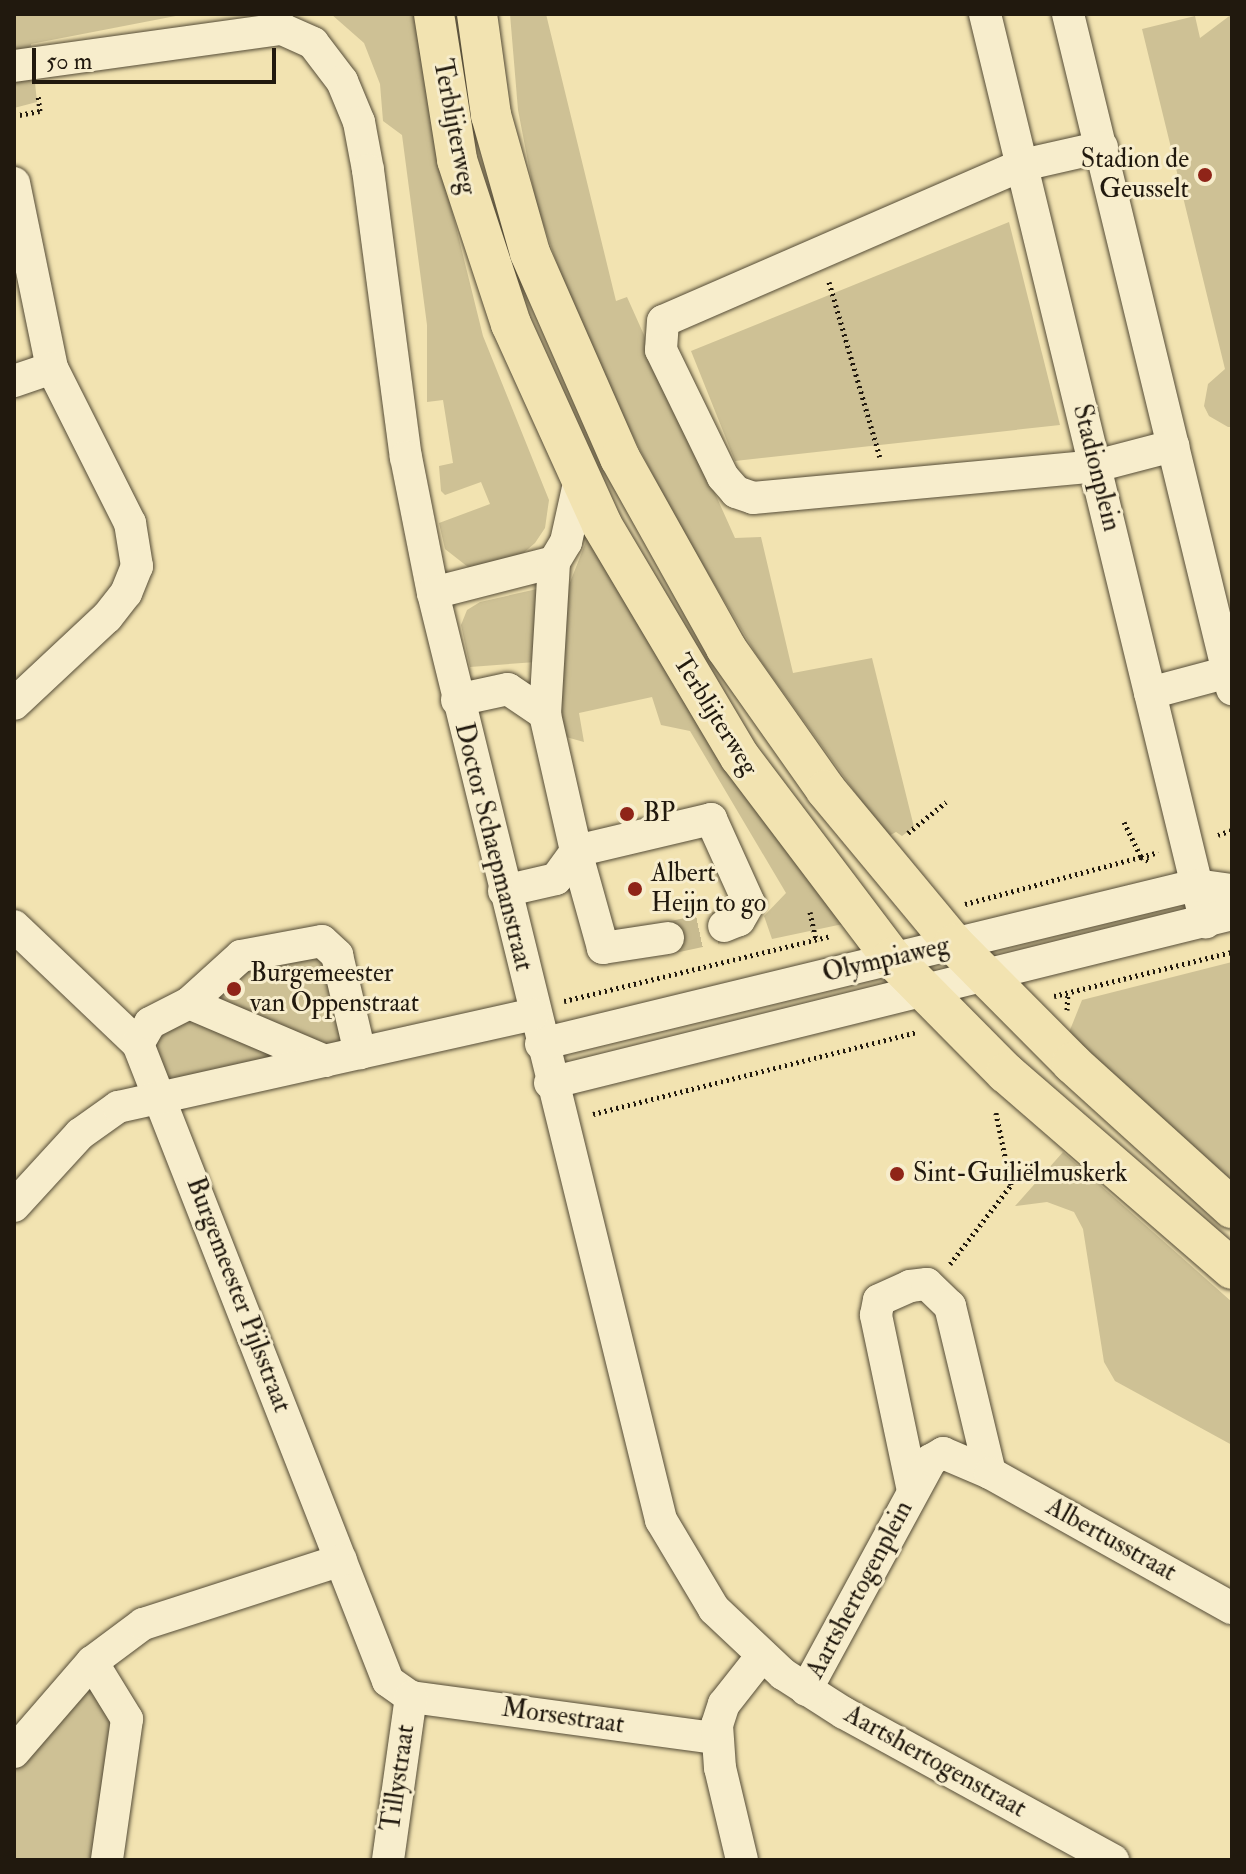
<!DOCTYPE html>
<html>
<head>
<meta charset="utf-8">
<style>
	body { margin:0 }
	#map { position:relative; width:1246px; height:1874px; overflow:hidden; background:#f2e3b1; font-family:"IM FELL Double Pica",serif }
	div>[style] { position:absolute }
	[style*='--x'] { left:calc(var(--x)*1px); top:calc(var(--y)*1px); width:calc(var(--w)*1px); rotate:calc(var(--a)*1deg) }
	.green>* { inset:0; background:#cec195 }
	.minor-tunnel>* { height:32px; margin-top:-16px; transform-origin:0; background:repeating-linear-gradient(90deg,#c8bb90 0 32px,transparent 0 48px) }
	.path>* { height:5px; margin-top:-2.5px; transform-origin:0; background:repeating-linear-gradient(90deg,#21190e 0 2px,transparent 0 6px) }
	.roads { filter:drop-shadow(0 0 2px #554c37) drop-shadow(0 0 2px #554c37) }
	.minor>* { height:32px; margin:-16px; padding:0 16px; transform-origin:16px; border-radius:16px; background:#f7edcc }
	.major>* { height:40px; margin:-20px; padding:0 20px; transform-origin:20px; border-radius:20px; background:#f2e3b1 }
	.dots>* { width:22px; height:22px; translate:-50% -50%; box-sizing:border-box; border:4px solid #f7edcc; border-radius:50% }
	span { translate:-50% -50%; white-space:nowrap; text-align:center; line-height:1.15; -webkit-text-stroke:6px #f7edcc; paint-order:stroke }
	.street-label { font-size:26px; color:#21190e }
	.poi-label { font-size:26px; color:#21190e }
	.right { translate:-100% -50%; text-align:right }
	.left { translate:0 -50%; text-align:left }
	.frame { position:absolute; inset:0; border:16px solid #21190e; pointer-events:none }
	.scale { position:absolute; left:32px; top:48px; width:244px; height:36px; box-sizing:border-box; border:4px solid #21190e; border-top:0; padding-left:10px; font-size:24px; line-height:28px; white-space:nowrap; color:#21190e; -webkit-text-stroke:6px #f7edcc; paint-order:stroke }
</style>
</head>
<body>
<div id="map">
	<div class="green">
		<div style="clip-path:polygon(14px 14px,186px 14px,31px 44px,37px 102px,14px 108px)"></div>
		<div style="clip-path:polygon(331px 14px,414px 14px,434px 138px,483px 336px,549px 500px,545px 528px,535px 543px,521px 555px,481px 568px,468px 567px,445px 549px,439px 523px,490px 504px,481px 482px,445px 495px,441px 491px,439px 466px,453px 463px,443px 400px,427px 402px,427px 325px,402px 135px,383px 121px,380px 84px,364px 43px)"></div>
		<div style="clip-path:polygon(510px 14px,546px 14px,616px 301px,627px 297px,735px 538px,761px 537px,793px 673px,872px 658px,914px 827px,902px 836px,896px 832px,887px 837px,756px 654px,675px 518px,616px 403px,576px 318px,536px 203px,518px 110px)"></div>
		<div style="clip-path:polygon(1232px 14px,1232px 427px,1228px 427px,1209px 416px,1204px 406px,1208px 384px,1225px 369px,1142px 29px,1195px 16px,1200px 38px)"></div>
		<div style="clip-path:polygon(1009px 222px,1060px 425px,735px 461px,691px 351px)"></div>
		<div style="clip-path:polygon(589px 534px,721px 758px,843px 924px,772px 939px,764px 916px,786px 893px,690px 731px,661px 725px,652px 697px,579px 713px,584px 742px,566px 737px,559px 711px,569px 585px)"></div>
		<div style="clip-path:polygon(537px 589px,536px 662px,470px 667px,461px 625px,467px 610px,480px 602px)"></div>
		<div style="clip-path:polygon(320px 949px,352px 1047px,165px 1092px,148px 1046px,247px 963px)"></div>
		<div style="clip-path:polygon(1232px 962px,1232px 1189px,1068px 1035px,1082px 1000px)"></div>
		<div style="clip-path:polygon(1063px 1152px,1232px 1302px,1232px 1445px,1115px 1381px,1104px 1362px,1083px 1229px,1074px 1212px,1047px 1202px,1015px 1206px)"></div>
		<div style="clip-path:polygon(91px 1682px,113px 1719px,94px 1860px,14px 1860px,14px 1770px)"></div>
	</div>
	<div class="minor-tunnel">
		<div style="--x:668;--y:938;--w:57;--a:-12.1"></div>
	</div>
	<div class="path">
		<div style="--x:14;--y:116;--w:26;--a:-11"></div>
		<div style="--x:40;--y:111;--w:17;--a:-97"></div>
		<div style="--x:829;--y:282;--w:182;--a:73.8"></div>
		<div style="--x:1124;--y:822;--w:39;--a:64"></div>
		<div style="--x:1141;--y:857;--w:18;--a:-16"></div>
		<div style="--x:908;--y:833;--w:49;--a:-39.2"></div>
		<div style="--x:1218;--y:835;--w:15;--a:-20"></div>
		<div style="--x:965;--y:904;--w:182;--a:-15"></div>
		<div style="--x:1141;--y:857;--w:11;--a:27"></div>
		<div style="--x:810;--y:912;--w:30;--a:78"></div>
		<div style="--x:1054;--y:996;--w:183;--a:-13.9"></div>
		<div style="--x:564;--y:1001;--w:274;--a:-13.7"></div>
		<div style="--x:1067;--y:1010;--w:17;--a:-87"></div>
		<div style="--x:593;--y:1114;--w:334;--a:-14.2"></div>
		<div style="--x:950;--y:1264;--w:100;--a:-52.3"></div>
		<div style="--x:1011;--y:1185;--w:74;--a:-101.8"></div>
	</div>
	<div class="roads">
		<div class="minor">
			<div style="--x:985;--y:14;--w:935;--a:76.34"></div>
			<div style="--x:1068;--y:14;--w:695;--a:76.34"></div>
			<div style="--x:14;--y:66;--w:271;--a:-7.9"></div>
			<div style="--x:282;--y:29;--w:34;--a:24"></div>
			<div style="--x:313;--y:43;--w:48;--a:52.7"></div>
			<div style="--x:342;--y:81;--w:44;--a:67.5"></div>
			<div style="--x:359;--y:122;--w:49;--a:79.4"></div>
			<div style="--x:368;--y:170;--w:290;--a:82.5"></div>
			<div style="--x:406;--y:457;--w:139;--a:78.8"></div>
			<div style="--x:433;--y:593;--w:955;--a:76.18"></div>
			<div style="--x:661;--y:1520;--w:104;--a:59.2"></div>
			<div style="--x:714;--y:1609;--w:95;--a:43.3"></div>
			<div style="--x:783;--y:1674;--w:72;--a:32.6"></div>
			<div style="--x:844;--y:1713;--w:307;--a:28.7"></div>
			<div style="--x:1102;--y:147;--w:82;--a:167.3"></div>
			<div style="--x:1022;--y:165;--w:391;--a:156.5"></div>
			<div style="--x:663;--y:321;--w:29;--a:94"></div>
			<div style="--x:661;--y:350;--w:141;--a:64"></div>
			<div style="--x:723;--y:477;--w:20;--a:49"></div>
			<div style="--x:736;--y:492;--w:18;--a:19"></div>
			<div style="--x:753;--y:498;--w:344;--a:-5.3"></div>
			<div style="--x:1096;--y:466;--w:80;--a:-14.6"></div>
			<div style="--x:14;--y:183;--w:189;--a:78.4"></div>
			<div style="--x:52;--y:368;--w:174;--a:63.3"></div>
			<div style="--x:130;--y:523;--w:44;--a:80.8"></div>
			<div style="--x:137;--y:566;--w:29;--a:112"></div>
			<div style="--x:126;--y:593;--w:31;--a:128"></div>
			<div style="--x:107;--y:617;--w:127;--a:136.9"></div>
			<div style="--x:14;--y:381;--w:40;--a:-18.9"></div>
			<div style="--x:433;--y:593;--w:125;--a:-14.4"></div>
			<div style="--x:554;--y:562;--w:23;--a:-59"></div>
			<div style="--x:566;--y:542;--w:65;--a:-77.5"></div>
			<div style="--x:1150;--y:693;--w:85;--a:-15"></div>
			<div style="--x:457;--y:700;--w:52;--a:-12.2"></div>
			<div style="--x:508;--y:689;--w:45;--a:34"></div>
			<div style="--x:504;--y:891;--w:53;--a:-13"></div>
			<div style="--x:556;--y:879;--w:34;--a:-54"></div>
			<div style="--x:576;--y:851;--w:140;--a:-102.8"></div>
			<div style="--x:545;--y:714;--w:152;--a:-86.6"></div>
			<div style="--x:14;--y:926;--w:171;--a:43.6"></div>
			<div style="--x:138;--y:1044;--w:684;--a:68.57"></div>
			<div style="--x:388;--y:1681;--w:28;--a:35"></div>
			<div style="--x:411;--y:1697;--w:308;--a:7.7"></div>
			<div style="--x:668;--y:938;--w:66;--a:171.3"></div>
			<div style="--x:603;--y:948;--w:101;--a:-105.6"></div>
			<div style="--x:576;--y:851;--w:139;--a:-13.3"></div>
			<div style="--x:711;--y:819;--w:92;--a:65.7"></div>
			<div style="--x:749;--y:903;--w:20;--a:120"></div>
			<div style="--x:739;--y:920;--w:16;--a:158"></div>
			<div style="--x:189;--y:1003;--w:148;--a:23.1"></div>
			<div style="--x:138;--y:1044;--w:24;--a:-60"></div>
			<div style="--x:150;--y:1023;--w:44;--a:-27.1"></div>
			<div style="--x:189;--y:1003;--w:70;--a:-42.1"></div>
			<div style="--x:241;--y:956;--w:82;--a:-10.5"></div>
			<div style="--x:322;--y:941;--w:21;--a:43"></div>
			<div style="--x:337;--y:955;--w:101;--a:76.8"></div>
			<div style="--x:541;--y:1044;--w:674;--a:-13.64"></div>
			<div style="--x:1196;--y:885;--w:36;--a:8"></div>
			<div style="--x:550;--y:1083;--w:703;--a:-13.92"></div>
			<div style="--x:14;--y:1206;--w:98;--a:-47.5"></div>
			<div style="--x:80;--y:1134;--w:47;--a:-35.4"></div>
			<div style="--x:118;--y:1107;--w:425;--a:-12.6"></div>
			<div style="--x:913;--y:1491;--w:180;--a:-101.9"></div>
			<div style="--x:876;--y:1315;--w:15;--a:-79"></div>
			<div style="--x:879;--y:1300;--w:34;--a:-24"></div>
			<div style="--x:910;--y:1286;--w:17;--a:-7"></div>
			<div style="--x:927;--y:1284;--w:32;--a:44"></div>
			<div style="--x:950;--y:1306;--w:172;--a:76.5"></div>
			<div style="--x:92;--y:1662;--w:67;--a:58.4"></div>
			<div style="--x:127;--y:1719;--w:142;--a:98.1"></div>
			<div style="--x:806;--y:1690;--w:262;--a:-61.5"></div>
			<div style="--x:931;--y:1460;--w:14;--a:-30"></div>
			<div style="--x:943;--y:1453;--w:51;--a:23.1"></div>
			<div style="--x:990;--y:1473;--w:277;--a:29.2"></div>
			<div style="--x:14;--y:1752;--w:119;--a:-49.1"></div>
			<div style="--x:92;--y:1662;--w:64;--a:-36.7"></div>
			<div style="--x:143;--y:1624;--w:208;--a:-17.9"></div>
			<div style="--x:388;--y:1860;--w:165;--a:-82"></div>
			<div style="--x:742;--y:1860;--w:95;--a:-103.4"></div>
			<div style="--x:720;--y:1768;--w:43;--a:-94"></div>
			<div style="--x:717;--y:1725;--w:22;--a:-72"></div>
			<div style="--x:724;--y:1704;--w:60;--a:-51.8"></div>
		</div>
		<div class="major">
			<div style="--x:434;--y:14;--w:148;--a:81"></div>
			<div style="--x:457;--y:160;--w:173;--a:71.8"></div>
			<div style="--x:511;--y:324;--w:221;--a:65.6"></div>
			<div style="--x:602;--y:525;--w:270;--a:59.3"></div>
			<div style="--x:740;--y:757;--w:252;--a:52.9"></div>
			<div style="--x:892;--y:958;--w:162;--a:45.3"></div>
			<div style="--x:1006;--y:1073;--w:299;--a:40.9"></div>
			<div style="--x:477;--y:14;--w:102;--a:82.1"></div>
			<div style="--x:491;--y:115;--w:143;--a:74.2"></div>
			<div style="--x:530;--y:253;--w:224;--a:66.3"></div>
			<div style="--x:620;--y:458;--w:218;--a:60.8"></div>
			<div style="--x:726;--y:648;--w:174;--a:54.8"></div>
			<div style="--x:826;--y:790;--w:200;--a:50.3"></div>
			<div style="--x:954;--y:944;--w:168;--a:45.2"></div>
			<div style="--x:1072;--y:1063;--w:216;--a:42.2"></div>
		</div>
	</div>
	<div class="dots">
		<div style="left:1205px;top:175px;background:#8f2418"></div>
		<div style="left:627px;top:814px;background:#8f2418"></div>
		<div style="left:635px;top:889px;background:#8f2418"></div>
		<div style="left:234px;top:989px;background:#8f2418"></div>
		<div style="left:897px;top:1174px;background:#8f2418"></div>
	</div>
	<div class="street-label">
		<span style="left:454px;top:127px;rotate:79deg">Terblijterweg</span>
		<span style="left:1096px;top:468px;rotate:76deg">Stadionplein</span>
		<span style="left:715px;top:715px;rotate:58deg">Terblijterweg</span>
		<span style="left:493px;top:847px;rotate:76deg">Doctor Schaepmanstraat</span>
		<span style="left:886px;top:960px;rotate:-13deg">Olympiaweg</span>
		<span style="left:238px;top:1295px;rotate:69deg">Burgemeester Pijlsstraat</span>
		<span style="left:1111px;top:1540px;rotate:29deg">Albertusstraat</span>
		<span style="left:860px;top:1590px;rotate:-62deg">Aartshertogenplein</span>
		<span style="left:563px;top:1717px;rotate:8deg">Morsestraat</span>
		<span style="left:935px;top:1762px;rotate:29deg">Aartshertogenstraat</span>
		<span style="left:399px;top:1778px;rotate:-82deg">Tillystraat</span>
	</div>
	<div class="poi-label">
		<span class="right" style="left:1189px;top:175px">Stadion de<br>Geusselt</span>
		<span class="left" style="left:643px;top:814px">BP</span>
		<span class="left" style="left:651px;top:889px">Albert<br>Heijn to go</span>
		<span class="left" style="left:250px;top:989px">Burgemeester<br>van Oppenstraat</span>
		<span class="left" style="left:913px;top:1174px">Sint-Guiliëlmuskerk</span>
	</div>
	<div class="frame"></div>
	<div class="scale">50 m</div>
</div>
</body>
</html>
